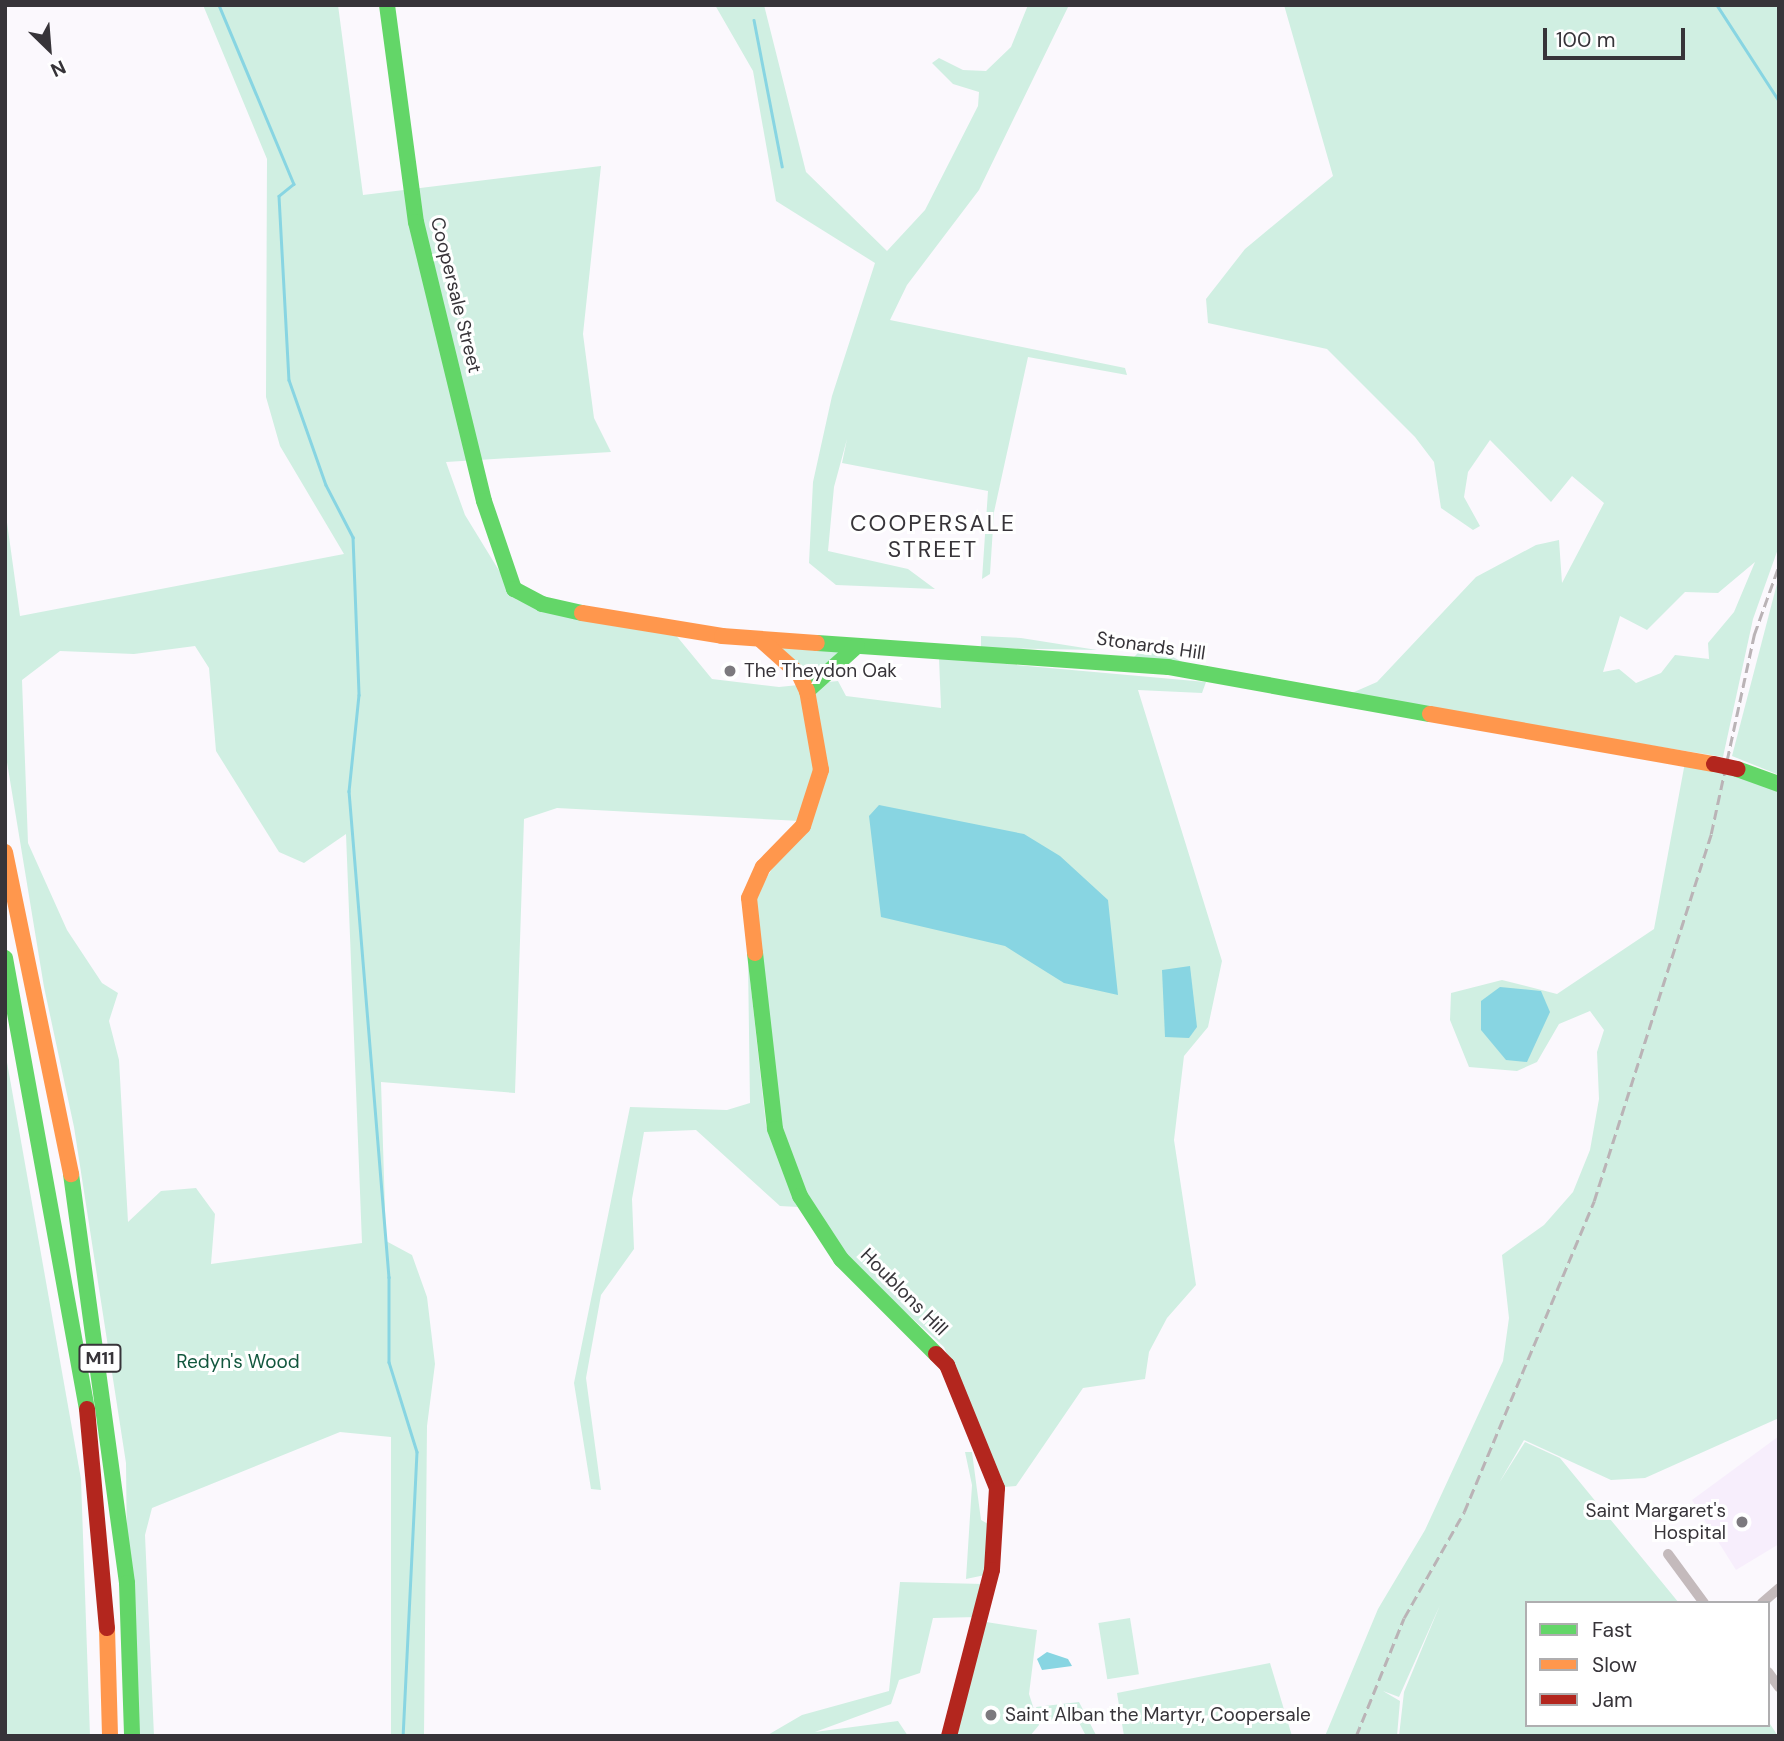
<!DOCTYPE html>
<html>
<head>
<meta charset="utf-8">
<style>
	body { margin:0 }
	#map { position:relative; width:1784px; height:1741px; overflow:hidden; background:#fbf8fd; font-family:"DM Sans",sans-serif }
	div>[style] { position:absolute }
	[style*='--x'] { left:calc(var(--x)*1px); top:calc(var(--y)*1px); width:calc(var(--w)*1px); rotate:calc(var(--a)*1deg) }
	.built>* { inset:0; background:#f7eefc }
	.green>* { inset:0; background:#d0efe2; transform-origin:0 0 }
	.water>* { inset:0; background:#88d5e2 }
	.stream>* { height:2.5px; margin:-1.25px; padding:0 1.25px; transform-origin:1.25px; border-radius:1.25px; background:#88d5e2 }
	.street>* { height:10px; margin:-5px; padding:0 5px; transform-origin:5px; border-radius:5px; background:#c4babc }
	.fast>* { height:16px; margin:-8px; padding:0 8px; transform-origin:8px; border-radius:8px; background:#63d668 }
	.slow>* { height:16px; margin:-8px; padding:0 8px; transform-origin:8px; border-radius:8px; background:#ff974d }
	.jam>* { height:16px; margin:-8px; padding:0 8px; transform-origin:8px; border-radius:8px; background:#b3261e }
	.rail>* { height:2.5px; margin-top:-1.25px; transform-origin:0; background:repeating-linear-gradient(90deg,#bab3b6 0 10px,transparent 0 15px) }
	.jam-bridge>* { height:16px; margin:-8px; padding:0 8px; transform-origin:8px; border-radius:8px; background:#b3261e }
	.dots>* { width:19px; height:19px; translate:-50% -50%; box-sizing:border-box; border:4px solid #fff; border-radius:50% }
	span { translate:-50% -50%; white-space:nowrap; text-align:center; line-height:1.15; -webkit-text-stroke:6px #fff; paint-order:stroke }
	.shield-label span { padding:2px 5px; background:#fff; border:2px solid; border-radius:5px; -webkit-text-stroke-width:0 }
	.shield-label { font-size:18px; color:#373439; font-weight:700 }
	.street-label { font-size:19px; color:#373439 }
	.poi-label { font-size:19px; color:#373439 }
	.left { translate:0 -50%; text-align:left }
	.right { translate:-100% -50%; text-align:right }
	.park-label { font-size:19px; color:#12573e }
	.quarter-label { font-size:23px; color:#373439; letter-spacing:2px }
	.frame { position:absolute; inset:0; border:7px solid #373439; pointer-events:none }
	.legend { position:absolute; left:1525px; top:1601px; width:245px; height:126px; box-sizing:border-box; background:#fff; border:2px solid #afaeb0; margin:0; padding:9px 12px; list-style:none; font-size:21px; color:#373439 }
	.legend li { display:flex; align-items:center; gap:14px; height:35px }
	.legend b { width:35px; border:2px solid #afaeb0 }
	.north { position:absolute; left:14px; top:14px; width:70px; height:70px; -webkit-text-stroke:5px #fff; paint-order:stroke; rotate:155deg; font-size:19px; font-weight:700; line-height:28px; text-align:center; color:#373439 }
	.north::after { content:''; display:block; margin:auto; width:24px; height:32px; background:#373439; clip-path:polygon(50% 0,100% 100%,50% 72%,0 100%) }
	.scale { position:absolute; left:1543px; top:28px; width:142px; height:32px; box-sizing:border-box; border:4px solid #373439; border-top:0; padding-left:9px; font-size:21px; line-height:24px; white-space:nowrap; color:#373439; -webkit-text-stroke:5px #fff; paint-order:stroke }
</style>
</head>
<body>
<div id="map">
	<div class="built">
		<div style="clip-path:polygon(1779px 1436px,1779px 1544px,1736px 1570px,1692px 1500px)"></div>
	</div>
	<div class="green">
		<div style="clip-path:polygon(evenodd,203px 5px,338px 5px,363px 195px,601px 166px,583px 334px,594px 418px,611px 452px,446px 462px,465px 515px,517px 600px,670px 628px,712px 679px,779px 687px,838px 681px,846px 696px,941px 708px,939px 658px,1206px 682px,1202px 693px,1138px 690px,1222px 961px,1208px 1027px,1184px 1056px,1174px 1140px,1196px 1285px,1167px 1318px,1149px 1352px,1145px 1379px,1083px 1388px,1016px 1486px,1004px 1487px,944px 1347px,852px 1264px,804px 1202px,782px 1150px,753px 901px,800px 821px,557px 808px,524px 819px,515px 1093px,381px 1082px,386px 1241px,412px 1255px,427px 1297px,435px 1364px,427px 1426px,424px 1736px,391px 1736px,391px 1437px,340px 1432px,152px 1508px,145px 1535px,154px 1736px,129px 1736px,126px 1463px,74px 1127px,44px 987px,5px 750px,5px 508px,20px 616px,344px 554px,280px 446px,266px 397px,267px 159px,203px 5px,195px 646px,209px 668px,216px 751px,279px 852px,304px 863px,346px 834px,362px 1243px,211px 1264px,215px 1214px,196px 1188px,161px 1191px,128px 1222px,119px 1060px,109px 1021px,118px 993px,102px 983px,67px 930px,28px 843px,22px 680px,60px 651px,134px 654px,195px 646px)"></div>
		<div style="clip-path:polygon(715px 5px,764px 5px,806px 172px,887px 251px,925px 210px,978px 106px,979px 92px,953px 84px,932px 63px,939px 58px,963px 70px,986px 71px,1011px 47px,1028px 5px,1069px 5px,979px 190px,907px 285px,890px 320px,1125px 368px,1127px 375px,1028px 357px,994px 512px,990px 574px,982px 579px,988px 491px,842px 463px,847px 439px,834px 487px,828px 551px,908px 569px,935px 589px,836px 585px,809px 563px,813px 482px,832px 396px,875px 263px,776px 201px,753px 71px)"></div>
		<div style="clip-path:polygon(evenodd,1284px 5px,1779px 5px,1779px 546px,1753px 619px,1723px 757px,1345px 696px,1377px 682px,1476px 577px,1536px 545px,1559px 540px,1562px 583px,1604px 503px,1572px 476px,1551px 502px,1490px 440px,1468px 472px,1464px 497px,1480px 526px,1473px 530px,1441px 508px,1434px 462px,1415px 437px,1327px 349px,1208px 323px,1206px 299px,1245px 249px,1333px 176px,1284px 5px,1755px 562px,1734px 612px,1708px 643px,1709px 659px,1675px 655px,1661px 673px,1636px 683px,1619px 669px,1603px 672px,1620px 616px,1647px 630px,1685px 592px,1718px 593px,1755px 562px)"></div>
		<div style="clip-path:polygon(1779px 576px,1779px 775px,1732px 756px)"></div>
		<div style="clip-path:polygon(981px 636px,1021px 638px,1097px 650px,981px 648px)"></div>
		<div style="clip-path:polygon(1148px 643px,1191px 667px,1134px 657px)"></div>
		<div style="clip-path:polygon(775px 645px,848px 650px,810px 678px)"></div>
		<div style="clip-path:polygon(1686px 757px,1779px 785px,1779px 1418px,1645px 1478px,1611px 1480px,1524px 1440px,1499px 1483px,1525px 1442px,1560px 1458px,1679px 1603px,1527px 1603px,1527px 1725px,1768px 1721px,1778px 1736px,1399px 1736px,1404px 1692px,1440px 1605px,1399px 1697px,1383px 1691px,1400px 1701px,1397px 1736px,1325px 1736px,1378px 1609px,1425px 1530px,1503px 1361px,1509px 1318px,1502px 1255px,1544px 1225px,1573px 1192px,1590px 1150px,1599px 1099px,1597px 1052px,1604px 1030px,1590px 1011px,1559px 1024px,1537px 1062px,1517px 1071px,1469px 1067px,1450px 1020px,1451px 993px,1502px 980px,1557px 994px,1654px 929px)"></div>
		<div style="clip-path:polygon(748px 961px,766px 1125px,798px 1207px,780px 1206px,696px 1130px,644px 1132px,632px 1199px,634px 1249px,601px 1295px,586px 1378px,601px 1490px,591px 1489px,574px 1383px,630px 1107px,727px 1110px,750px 1103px)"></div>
		<div style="clip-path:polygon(5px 1051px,81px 1479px,90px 1736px,5px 1736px)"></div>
		<div style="clip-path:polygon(965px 1452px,972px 1452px,981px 1520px,990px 1525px,985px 1575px,966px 1579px,972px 1485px)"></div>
		<div style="clip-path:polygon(900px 1582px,984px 1584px,978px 1617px,933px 1618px,920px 1673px,899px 1680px,891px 1704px,815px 1732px,898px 1721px,908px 1736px,766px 1736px,802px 1715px,889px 1691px)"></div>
		<div style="left:1130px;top:1618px;width:57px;height:32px;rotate:81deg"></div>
		<div style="clip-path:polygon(986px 1622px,1037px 1630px,1029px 1694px,1039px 1725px,1030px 1736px,952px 1736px)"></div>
		<div style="clip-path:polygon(1270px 1663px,1292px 1736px,1124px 1736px,1117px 1693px)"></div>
		<div style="clip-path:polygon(1079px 1702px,1096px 1735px,1086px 1736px,1075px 1715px,1040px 1722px,1036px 1707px)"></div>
	</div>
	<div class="water">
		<div style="clip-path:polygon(879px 805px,1024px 834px,1060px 856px,1108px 900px,1118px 995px,1064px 983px,1005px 946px,881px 917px,869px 816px)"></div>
		<div style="clip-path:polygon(1190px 966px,1197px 1027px,1189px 1038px,1165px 1037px,1162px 970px)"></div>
		<div style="clip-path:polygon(1500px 987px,1541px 991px,1550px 1012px,1527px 1062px,1506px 1060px,1481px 1030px,1481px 1001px)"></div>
		<div style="clip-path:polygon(1047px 1652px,1068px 1659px,1072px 1666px,1042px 1670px,1037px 1659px)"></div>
	</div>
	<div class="stream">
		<div style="--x:219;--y:5;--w:194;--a:67.3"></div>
		<div style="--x:294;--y:184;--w:19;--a:141"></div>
		<div style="--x:279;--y:196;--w:184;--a:86.9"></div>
		<div style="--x:289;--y:380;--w:111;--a:70.6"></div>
		<div style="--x:326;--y:485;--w:59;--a:62.6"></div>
		<div style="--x:353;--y:537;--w:158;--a:87.8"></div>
		<div style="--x:359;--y:695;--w:97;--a:95.9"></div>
		<div style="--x:349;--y:791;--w:488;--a:85.3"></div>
		<div style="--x:389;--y:1277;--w:85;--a:90"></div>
		<div style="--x:389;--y:1362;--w:94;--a:72.7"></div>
		<div style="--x:417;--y:1452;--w:284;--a:92.8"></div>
		<div style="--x:1717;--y:5;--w:114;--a:57.1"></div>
		<div style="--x:754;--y:20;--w:149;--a:79.1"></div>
	</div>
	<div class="street">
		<div style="--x:1668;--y:1554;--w:61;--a:53.7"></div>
		<div style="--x:1762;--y:1603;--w:23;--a:-41"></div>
		<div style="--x:1768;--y:1672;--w:19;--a:54"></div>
	</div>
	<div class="fast">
		<div style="--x:387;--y:5;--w:219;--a:82.4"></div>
		<div style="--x:416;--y:222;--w:287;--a:76.3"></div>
		<div style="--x:484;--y:501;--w:93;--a:71.2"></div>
		<div style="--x:514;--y:589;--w:32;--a:28"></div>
		<div style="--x:542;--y:604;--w:41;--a:12.7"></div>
		<div style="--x:817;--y:643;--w:352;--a:3.9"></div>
		<div style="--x:1168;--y:667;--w:266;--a:10.2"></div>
		<div style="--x:807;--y:691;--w:67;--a:-42"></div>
		<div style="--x:1737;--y:769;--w:45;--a:19.7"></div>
		<div style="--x:755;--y:953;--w:177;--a:83.5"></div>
		<div style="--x:775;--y:1129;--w:72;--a:69.5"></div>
		<div style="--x:800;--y:1196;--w:75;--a:56.9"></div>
		<div style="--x:841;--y:1259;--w:134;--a:45"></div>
		<div style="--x:5;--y:958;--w:458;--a:79.7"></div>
		<div style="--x:71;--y:1174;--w:413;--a:82.2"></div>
		<div style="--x:127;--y:1583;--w:153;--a:88.1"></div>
	</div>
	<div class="slow">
		<div style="--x:582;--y:613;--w:142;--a:9.3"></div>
		<div style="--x:722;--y:636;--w:95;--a:4.2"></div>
		<div style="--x:1430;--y:714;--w:288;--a:10"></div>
		<div style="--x:5;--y:852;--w:329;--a:78.4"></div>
		<div style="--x:755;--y:953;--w:55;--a:-96.2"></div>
		<div style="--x:749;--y:898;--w:34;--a:-66"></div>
		<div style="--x:763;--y:867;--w:57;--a:-45.7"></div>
		<div style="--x:803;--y:826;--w:59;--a:-72.2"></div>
		<div style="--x:821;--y:770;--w:80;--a:-100"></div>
		<div style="--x:807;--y:691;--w:19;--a:-115"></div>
		<div style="--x:799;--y:674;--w:50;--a:-138.3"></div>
		<div style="--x:107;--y:1628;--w:108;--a:88.4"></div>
	</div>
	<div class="jam">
		<div style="--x:936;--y:1354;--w:16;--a:45"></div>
		<div style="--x:947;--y:1365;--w:133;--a:67.9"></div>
		<div style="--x:997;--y:1488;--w:82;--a:93.5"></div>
		<div style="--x:992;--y:1570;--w:171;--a:104.5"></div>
		<div style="--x:87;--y:1409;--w:220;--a:84.8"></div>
	</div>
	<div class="rail">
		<div style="--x:1356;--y:1736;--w:127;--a:-67.9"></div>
		<div style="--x:1404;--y:1618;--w:122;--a:-60.5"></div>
		<div style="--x:1464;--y:1512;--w:337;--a:-67.3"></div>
		<div style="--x:1594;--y:1201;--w:385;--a:-72.3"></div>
		<div style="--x:1711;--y:834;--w:204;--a:-77.8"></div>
		<div style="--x:1754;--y:635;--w:74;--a:-70.3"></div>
	</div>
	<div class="jam-bridge">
		<div style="--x:1714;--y:764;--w:24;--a:12"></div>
	</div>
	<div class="dots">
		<div style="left:730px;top:671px;background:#7c797e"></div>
		<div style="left:1742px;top:1522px;background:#7c797e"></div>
		<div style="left:991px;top:1715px;background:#7c797e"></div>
	</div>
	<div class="shield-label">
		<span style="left:100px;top:1358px">M11</span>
	</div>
	<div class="street-label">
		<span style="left:456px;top:295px;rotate:76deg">Coopersale Street</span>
		<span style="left:1151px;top:646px;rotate:8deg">Stonards Hill</span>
		<span style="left:904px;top:1292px;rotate:45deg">Houblons Hill</span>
	</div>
	<div class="poi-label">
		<span class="left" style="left:744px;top:671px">The Theydon Oak</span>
		<span class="right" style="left:1726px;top:1522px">Saint Margaret's<br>Hospital</span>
		<span class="left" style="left:1005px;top:1715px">Saint Alban the Martyr, Coopersale</span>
	</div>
	<div class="park-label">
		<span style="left:238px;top:1362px">Redyn's Wood</span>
	</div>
	<div class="quarter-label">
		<span style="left:933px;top:536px">COOPERSALE<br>STREET</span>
	</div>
	<div class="frame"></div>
	<ul class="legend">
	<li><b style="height:9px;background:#63d668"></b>Fast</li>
	<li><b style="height:9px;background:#ff974d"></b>Slow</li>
	<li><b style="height:9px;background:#b3261e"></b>Jam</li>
	</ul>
	<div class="north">N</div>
	<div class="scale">100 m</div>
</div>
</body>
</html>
